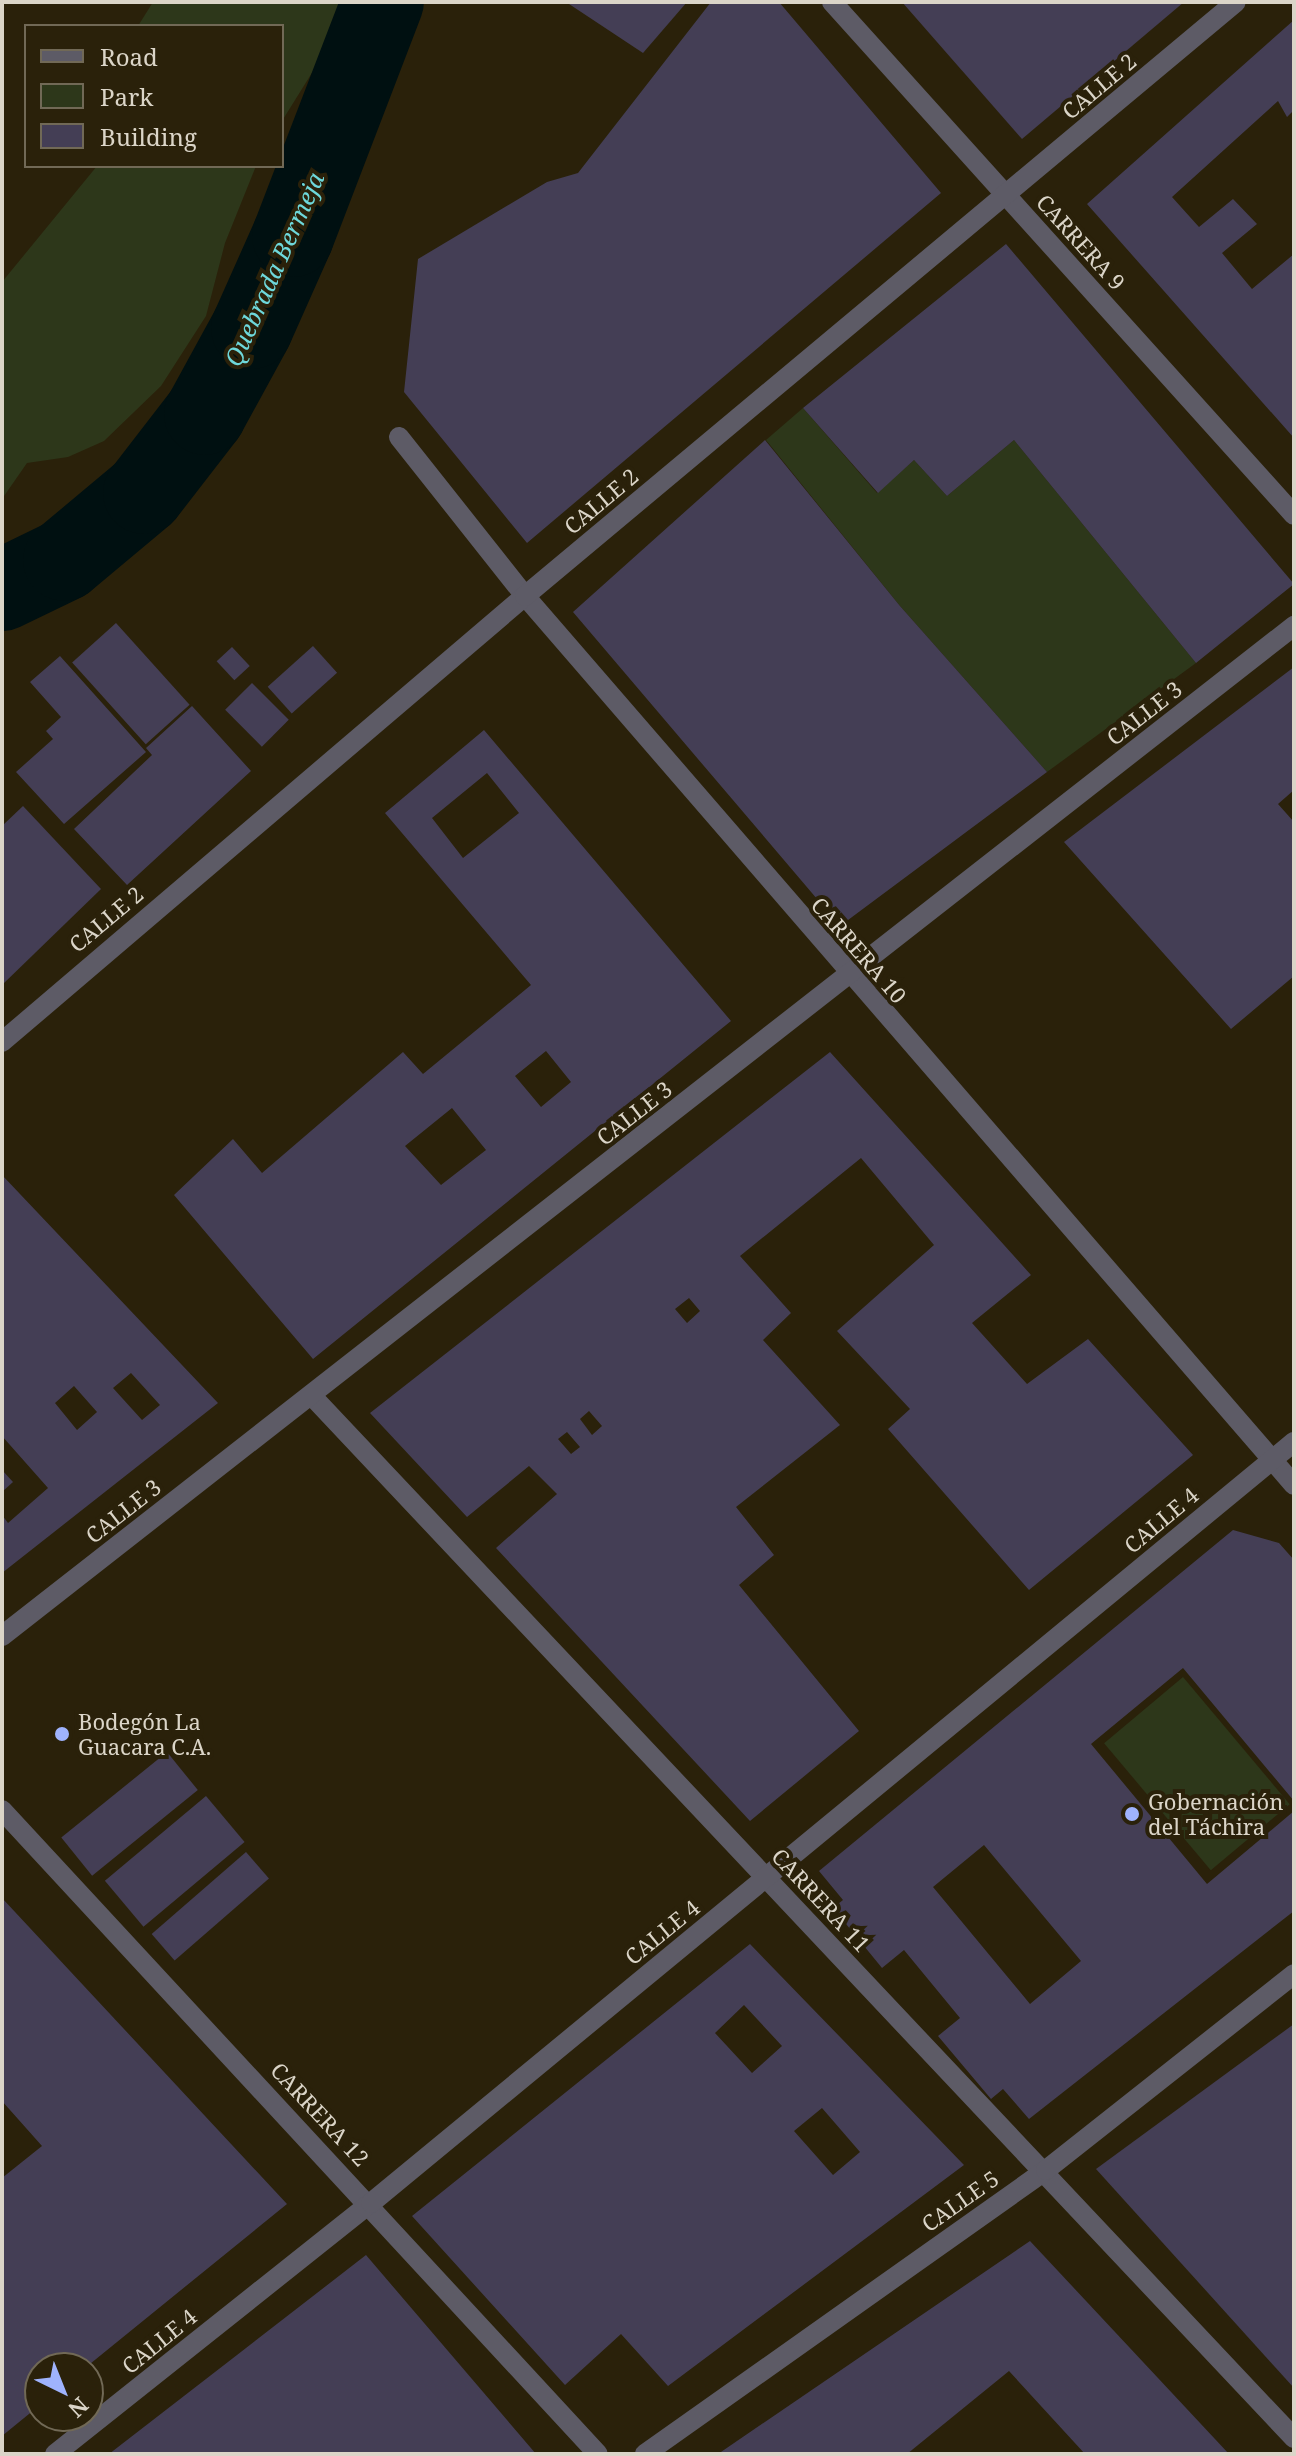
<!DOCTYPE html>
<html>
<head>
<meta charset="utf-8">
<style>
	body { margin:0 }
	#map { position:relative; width:1296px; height:2456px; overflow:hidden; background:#2a210a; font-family:"Noto Serif",serif }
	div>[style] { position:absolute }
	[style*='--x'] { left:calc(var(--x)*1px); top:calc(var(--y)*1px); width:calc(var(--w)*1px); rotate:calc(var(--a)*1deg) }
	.green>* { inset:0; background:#2d371a; transform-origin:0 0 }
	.river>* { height:82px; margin:-41px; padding:0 41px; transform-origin:41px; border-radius:41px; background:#001011 }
	.building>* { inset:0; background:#443e55; transform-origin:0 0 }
	.minor>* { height:20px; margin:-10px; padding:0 10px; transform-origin:10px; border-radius:10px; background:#5d5b66 }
	.dots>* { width:22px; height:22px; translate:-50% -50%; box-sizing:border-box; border:4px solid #2a210a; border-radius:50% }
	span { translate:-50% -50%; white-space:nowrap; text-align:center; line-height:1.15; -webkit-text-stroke:8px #2a210a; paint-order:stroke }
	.street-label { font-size:22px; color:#dbd5c8 }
	.poi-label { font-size:22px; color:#dbd5c8 }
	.left { translate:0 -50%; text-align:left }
	.water-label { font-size:24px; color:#6ed8db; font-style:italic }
	.frame { position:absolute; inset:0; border:4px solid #dbd5c8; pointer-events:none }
	.legend { position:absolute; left:24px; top:24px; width:260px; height:144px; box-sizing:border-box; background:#2a210a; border:2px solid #716956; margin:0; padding:10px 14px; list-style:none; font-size:24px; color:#dbd5c8 }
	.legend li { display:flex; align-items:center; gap:16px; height:40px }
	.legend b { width:40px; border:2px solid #716956 }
	.north { position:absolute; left:24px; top:2352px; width:80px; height:80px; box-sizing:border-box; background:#2a210a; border:2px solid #716956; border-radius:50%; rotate:137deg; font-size:22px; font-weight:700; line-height:32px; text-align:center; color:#dbd5c8 }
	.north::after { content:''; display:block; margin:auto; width:28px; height:36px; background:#9fb3fd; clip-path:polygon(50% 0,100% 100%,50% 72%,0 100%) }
</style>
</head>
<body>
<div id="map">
	<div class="green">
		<div style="clip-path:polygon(153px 2px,356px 2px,282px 121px,282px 26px,138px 26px)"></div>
		<div style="clip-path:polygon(97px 166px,256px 166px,225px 243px,206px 316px,161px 386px,104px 441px,68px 457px,27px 463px,2px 499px,2px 282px)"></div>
		<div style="clip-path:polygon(803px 408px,877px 493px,914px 460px,947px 496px,1014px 440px,1196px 663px,1047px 772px,900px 606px,766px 440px)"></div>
		<div style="left:1183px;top:1677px;width:166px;height:103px;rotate:50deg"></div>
	</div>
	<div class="river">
		<div style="--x:2;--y:590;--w:69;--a:-25.8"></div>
		<div style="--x:64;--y:560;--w:104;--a:-39.9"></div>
		<div style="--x:144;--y:493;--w:100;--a:-52.3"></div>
		<div style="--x:205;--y:414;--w:98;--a:-61.3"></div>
		<div style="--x:252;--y:328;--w:101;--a:-66"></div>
		<div style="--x:293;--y:236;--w:251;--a:-69"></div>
	</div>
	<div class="building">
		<div style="clip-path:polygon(566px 2px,687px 2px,643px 53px)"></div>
		<div style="clip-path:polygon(711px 2px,779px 2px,941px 193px,527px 543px,404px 392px,418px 259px,547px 182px,578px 173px)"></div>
		<div style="clip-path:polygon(902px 2px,1184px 2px,1022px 139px)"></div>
		<div style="clip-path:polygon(1294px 20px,1294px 110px,1287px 117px,1278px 101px,1172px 197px,1199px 227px,1233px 199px,1257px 224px,1222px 253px,1252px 289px,1294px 254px,1294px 438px,1087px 204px)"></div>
		<div style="clip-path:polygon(1006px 244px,1294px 584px,1196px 663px,1014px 440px,947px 496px,914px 460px,878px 493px,803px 408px)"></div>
		<div style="clip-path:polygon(765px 440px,900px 606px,1047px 772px,840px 926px,573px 612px)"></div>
		<div style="left:116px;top:623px;width:110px;height:59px;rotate:48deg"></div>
		<div style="left:313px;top:646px;width:36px;height:61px;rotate:48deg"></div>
		<div style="left:232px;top:647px;width:26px;height:21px;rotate:47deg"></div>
		<div style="clip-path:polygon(60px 656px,146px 752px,64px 824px,16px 772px,53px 739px,46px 731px,61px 717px,30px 682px)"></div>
		<div style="clip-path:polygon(1294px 667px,1294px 790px,1278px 804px,1294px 822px,1294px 976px,1231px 1029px,1064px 842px)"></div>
		<div style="left:252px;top:683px;width:52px;height:38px;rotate:45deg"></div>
		<div style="clip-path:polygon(192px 706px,251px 771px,127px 885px,74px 829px,152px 755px,146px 748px)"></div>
		<div style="clip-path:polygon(evenodd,484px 730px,731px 1021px,313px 1359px,174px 1195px,233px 1139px,262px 1173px,403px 1052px,423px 1074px,531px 985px,385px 813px,484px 730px,487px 773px,519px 813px,463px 858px,432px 818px,487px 773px,484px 730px,546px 1051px,571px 1082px,541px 1107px,515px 1076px,546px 1051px,484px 730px,452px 1108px,486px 1150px,441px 1185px,405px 1146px,452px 1108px)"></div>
		<div style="clip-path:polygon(23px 806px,101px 889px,2px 985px,2px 826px)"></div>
		<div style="clip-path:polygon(evenodd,830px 1052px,1031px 1275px,972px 1323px,1027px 1384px,1088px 1339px,1193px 1455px,1029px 1590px,888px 1429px,910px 1409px,837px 1331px,934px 1245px,861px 1158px,740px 1256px,791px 1313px,763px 1340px,840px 1425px,736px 1507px,774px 1555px,739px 1585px,859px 1731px,750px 1821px,496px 1548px,557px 1494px,529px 1466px,467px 1517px,370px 1413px,830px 1052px,689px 1298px,700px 1311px,687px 1323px,675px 1309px,689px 1298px,830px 1052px,589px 1411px,602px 1426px,592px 1435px,580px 1419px,589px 1411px,830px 1052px,567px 1432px,580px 1447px,571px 1454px,558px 1439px,567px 1432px)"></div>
		<div style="clip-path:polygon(evenodd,2px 1175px,218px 1403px,2px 1573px,2px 1515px,8px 1523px,48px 1488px,2px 1436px,2px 1175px,131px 1373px,160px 1405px,142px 1420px,113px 1388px,131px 1373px,2px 1175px,74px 1386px,97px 1412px,77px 1430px,55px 1403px,74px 1386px)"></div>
		<div style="clip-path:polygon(2px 1470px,13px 1482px,2px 1492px)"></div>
		<div style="clip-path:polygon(evenodd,1233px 1530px,1279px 1543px,1294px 1560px,1294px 1801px,1183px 1668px,1091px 1744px,1207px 1884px,1294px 1811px,1294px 1911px,1029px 2119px,1003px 2089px,991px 2099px,938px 2036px,960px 2018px,904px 1950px,882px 1968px,833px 1908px,843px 1900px,819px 1871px,1233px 1530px,984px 1845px,1081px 1961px,1030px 2004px,933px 1887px,984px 1845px)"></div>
		<div style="left:167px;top:1752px;width:49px;height:136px;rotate:51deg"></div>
		<div style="left:206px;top:1796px;width:60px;height:132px;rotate:50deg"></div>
		<div style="left:246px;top:1852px;width:35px;height:125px;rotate:49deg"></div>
		<div style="clip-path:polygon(2px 1898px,287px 2204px,85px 2368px,40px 2368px,40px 2405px,2px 2436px,2px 2178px,42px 2146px,2px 2101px)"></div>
		<div style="clip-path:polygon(evenodd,750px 1944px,964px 2165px,668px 2386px,621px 2334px,565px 2385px,412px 2216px,750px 1944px,744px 2005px,782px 2046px,752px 2073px,715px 2033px,744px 2005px,750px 1944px,822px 2108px,860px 2152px,833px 2175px,794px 2131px,822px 2108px)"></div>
		<div style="clip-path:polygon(1294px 2024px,1294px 2388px,1096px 2169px)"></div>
		<div style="clip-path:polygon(1030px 2241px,1229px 2454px,1085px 2454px,1009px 2371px,907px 2454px,718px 2454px)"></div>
		<div style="clip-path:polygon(366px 2255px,536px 2454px,109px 2454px,237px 2355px)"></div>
	</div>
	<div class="minor">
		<div style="--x:832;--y:2;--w:690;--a:47.99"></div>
		<div style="--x:399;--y:437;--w:203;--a:51.6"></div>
		<div style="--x:525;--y:596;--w:1175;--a:49.14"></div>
		<div style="--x:2;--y:1042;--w:687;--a:-40.46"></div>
		<div style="--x:525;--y:596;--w:926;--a:-39.88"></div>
		<div style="--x:312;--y:1396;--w:1432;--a:46.7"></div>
		<div style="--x:2;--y:1636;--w:1640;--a:-38.02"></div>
		<div style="--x:2;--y:1810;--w:877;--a:47.22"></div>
		<div style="--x:55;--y:2454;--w:404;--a:-38.5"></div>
		<div style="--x:371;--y:2203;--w:1196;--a:-39.51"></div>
		<div style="--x:645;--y:2454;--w:491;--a:-35.3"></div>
		<div style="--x:1046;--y:2170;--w:316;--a:-38.3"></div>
	</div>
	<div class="dots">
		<div style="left:62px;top:1734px;background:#9fb3fd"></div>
		<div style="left:1132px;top:1814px;background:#9fb3fd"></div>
	</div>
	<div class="street-label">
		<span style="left:1099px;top:86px;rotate:-40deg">CALLE 2</span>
		<span style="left:1081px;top:242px;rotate:48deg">CARRERA 9</span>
		<span style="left:601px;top:501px;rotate:-40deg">CALLE 2</span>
		<span style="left:1144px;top:713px;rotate:-38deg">CALLE 3</span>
		<span style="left:106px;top:919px;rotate:-40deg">CALLE 2</span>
		<span style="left:859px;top:950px;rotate:49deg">CARRERA 10</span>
		<span style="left:634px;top:1113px;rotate:-38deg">CALLE 3</span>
		<span style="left:123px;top:1511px;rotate:-38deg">CALLE 3</span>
		<span style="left:1161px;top:1520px;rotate:-40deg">CALLE 4</span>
		<span style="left:821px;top:1900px;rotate:47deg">CARRERA 11</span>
		<span style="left:662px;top:1932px;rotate:-39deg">CALLE 4</span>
		<span style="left:320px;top:2114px;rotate:47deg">CARRERA 12</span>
		<span style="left:960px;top:2201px;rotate:-35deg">CALLE 5</span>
		<span style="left:159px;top:2341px;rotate:-39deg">CALLE 4</span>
	</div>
	<div class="poi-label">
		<span class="left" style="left:78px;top:1734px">Bodegón La<br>Guacara C.A.</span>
		<span class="left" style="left:1148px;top:1814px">Gobernación<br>del Táchira</span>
	</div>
	<div class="water-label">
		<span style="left:274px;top:269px;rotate:-66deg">Quebrada Bermeja</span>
	</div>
	<div class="frame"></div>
	<ul class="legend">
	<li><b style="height:10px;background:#5d5b66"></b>Road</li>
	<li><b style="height:22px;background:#2d371a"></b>Park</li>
	<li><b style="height:22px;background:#443e55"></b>Building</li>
	</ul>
	<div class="north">N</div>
</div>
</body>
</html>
